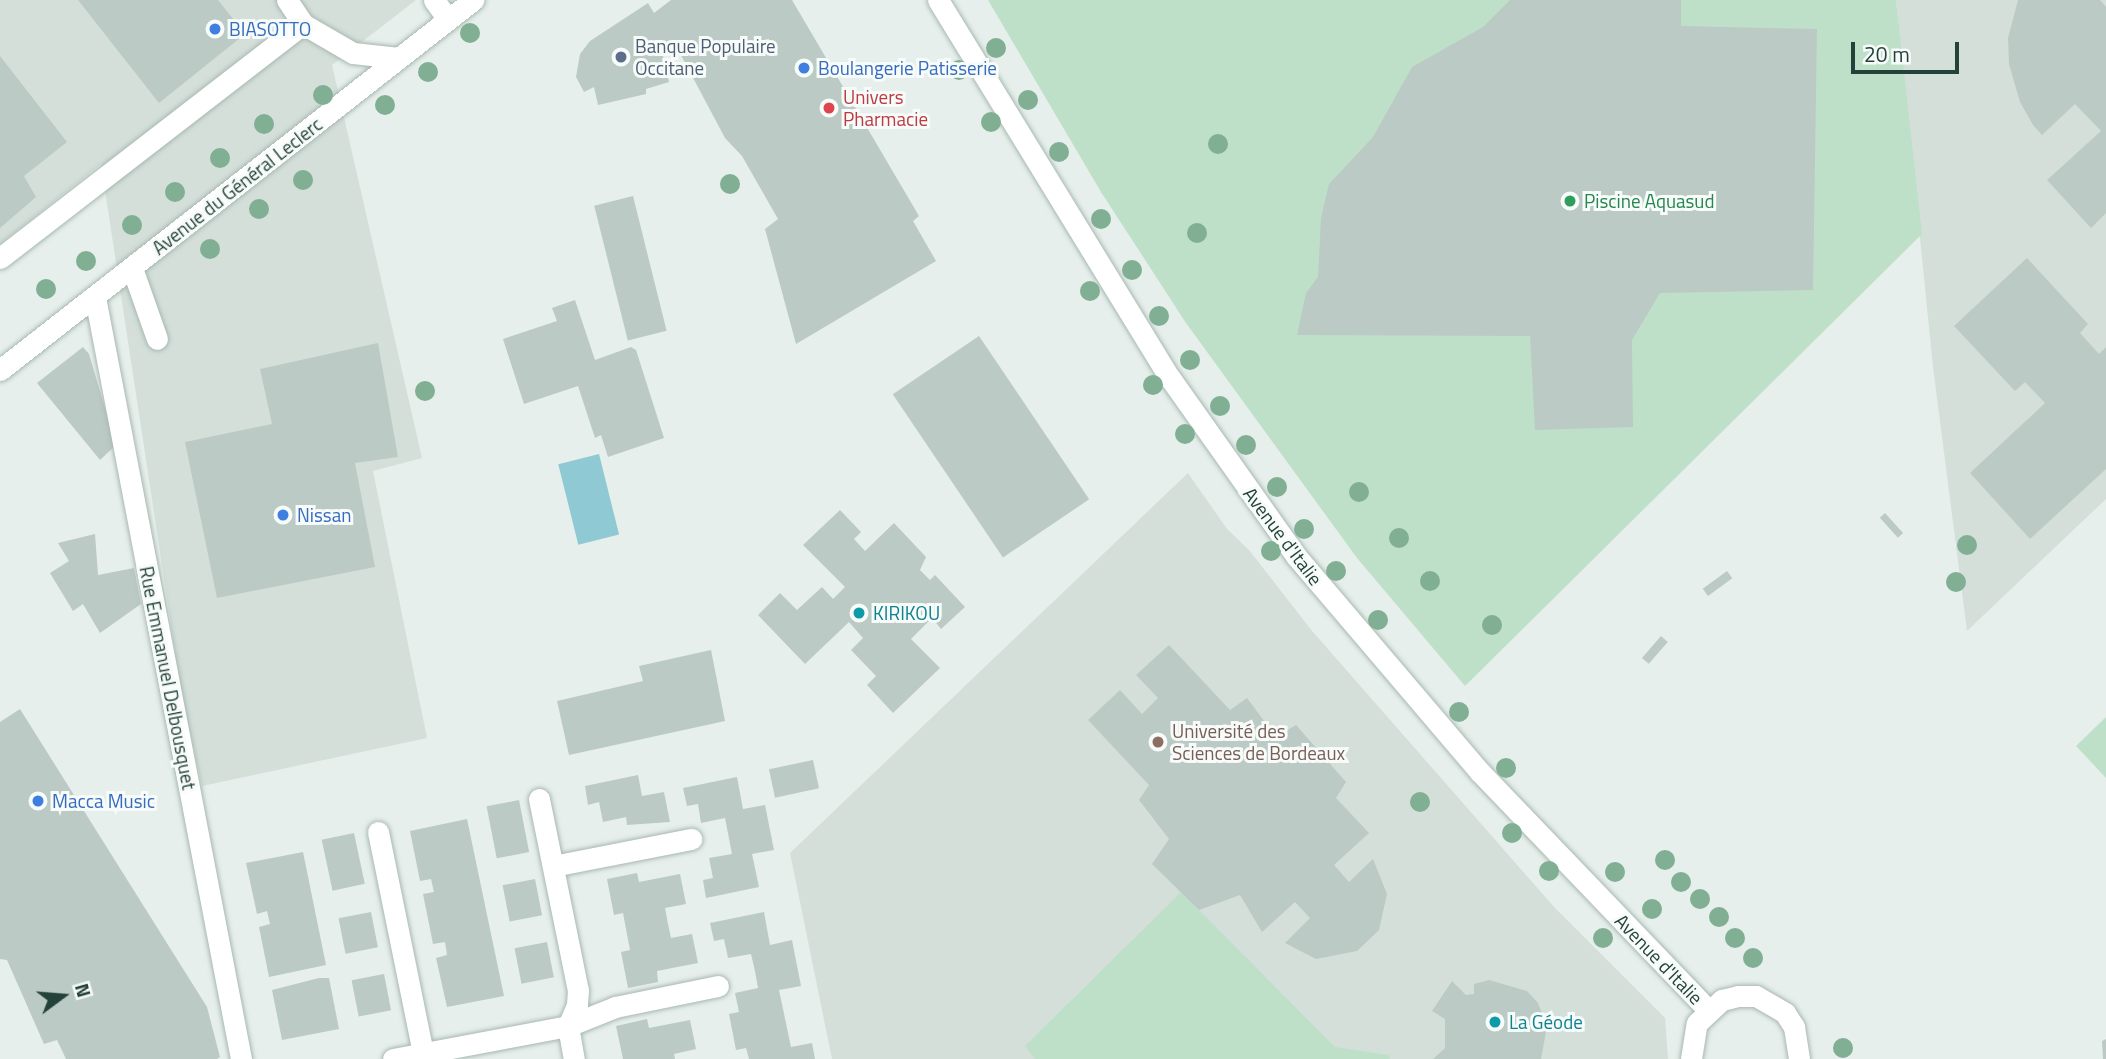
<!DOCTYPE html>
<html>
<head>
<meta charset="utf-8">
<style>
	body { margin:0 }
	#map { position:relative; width:2106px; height:1059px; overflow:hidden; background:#e6efeb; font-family:"Titillium Web",sans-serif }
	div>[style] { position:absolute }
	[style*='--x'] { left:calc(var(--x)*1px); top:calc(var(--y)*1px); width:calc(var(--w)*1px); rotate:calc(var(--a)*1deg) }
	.built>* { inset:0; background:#d4dfda }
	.green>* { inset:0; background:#bfe0c8 }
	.water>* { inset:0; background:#8ec9d4; transform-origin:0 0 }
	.building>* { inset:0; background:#bbcac4; transform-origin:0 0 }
	.roads { filter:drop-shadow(0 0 2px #a8b8b2) drop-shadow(0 0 2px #a8b8b2) }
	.lane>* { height:21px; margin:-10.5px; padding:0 10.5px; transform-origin:10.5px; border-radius:10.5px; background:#fff }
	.street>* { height:21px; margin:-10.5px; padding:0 10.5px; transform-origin:10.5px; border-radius:10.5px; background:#fff }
	.secondary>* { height:21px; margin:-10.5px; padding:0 10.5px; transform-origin:10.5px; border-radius:10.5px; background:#fff }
	.trees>* { width:20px; height:20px; margin:-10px; border-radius:50%; background:#80af93 }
	.dots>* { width:19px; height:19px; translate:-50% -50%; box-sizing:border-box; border:4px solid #f7fbf9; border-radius:50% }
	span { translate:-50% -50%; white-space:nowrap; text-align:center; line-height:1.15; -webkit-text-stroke:6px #f7fbf9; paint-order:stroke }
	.shop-label { font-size:19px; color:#366cbe }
	.left { translate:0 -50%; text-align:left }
	.service-label { font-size:19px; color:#4e5e75 }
	.health-label { font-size:19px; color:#be3a42 }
	.street-label { font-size:19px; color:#24423a }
	.leisure-label { font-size:19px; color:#27864d }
	.culture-label { font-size:19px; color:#0d838f }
	.education-label { font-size:19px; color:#785e54 }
	.north { position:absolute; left:28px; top:961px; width:70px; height:70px; -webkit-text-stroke:5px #f7fbf9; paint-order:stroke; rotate:74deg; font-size:19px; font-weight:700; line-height:28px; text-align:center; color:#24423a }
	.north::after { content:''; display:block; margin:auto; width:24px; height:32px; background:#24423a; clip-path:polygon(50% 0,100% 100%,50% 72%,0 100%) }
	.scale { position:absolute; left:1851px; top:42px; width:108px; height:32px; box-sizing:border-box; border:4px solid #24423a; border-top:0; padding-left:9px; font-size:21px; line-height:24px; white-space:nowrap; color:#24423a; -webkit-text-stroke:5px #f7fbf9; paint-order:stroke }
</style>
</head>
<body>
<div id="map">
	<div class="built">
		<div style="clip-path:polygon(0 0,416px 0,332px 65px,422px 458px,373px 471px,427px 738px,202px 786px,181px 690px,101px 164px,0 244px)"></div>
		<div style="clip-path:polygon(1896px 0,2106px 0,2106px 499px,1967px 631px,1933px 367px)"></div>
		<div style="clip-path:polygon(1188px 473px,1227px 529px,1249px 550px,1313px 632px,1555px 908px,1665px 1018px,1668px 1059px,832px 1059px,790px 853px)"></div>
	</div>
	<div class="green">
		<div style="clip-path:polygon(988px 0,1896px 0,1922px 234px,1465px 686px,1357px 558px,1186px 323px,1101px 192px)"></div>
		<div style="clip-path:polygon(2106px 717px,2106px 778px,2076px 746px)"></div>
		<div style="clip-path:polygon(1181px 892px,1335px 1047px,1389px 1055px,1390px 1059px,1035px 1059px,1025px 1046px)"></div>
	</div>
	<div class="water">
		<div style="left:599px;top:454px;width:83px;height:42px;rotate:76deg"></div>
	</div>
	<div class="building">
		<div style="clip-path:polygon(78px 0,218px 0,245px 34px,159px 103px)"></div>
		<div style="clip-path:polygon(671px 0,792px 0,919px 216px,913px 221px,936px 261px,796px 344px,765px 229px,778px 219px,742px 156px,725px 138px,674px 42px,661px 48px,669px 82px,646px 89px,646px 94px,598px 105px,594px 87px,584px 92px,576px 77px,580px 54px,590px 41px,648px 3px,654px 13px)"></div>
		<div style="clip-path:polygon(1510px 0,1681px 0,1681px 26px,1817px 29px,1813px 290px,1660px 293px,1632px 340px,1633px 427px,1535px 430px,1530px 336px,1297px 335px,1306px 293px,1318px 277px,1321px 218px,1329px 184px,1373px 137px,1412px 67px,1483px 27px)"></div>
		<div style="clip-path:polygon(2018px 0,2100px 0,2106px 7px,2106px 213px,2091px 228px,2047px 180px,2101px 131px,2075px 104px,2042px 135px,2033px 125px,2020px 102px,2009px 64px,2008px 38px)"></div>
		<div style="clip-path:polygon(0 56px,67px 142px,24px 176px,36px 197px,0 228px)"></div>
		<div style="left:633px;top:196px;width:139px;height:40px;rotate:76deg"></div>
		<div style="clip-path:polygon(2027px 258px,2088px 324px,2080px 333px,2099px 354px,2106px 347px,2106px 469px,2030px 539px,1970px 473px,2045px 403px,2025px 382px,2015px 391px,1954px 326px)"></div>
		<div style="clip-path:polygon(575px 300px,595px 360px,631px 347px,636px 350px,664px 438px,608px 457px,601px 435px,595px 438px,578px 386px,524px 404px,503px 339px,557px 321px,552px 308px)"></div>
		<div style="left:979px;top:336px;width:197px;height:104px;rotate:56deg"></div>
		<div style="clip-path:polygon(378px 343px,398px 457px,355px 463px,375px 567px,217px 598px,185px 442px,272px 424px,260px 369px)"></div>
		<div style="clip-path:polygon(83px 347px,89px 354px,116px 445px,100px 460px,37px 383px)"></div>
		<div style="clip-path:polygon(840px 510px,861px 532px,854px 539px,865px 551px,894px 523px,926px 557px,920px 570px,930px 580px,935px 575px,965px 607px,941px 629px,932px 618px,911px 639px,940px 668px,893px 713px,867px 685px,876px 676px,851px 650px,863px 638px,849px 622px,805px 664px,758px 615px,780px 593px,797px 610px,822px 587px,833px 599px,845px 587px,803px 545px)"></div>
		<div style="left:1885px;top:513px;width:27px;height:7px;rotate:48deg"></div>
		<div style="clip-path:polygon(95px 534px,98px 575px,134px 568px,141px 604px,100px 633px,83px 604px,73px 611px,50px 573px,69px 561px,58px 543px)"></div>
		<div style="left:1727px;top:571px;width:9px;height:30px;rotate:54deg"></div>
		<div style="left:1661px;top:636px;width:9px;height:29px;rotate:41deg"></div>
		<div style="clip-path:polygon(1169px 645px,1230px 710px,1247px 698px,1276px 737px,1296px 725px,1346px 782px,1336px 798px,1369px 833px,1334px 865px,1349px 882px,1373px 859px,1387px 894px,1379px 930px,1357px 951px,1316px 959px,1285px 943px,1310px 918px,1295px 902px,1262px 932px,1240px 895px,1199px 910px,1152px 864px,1169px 839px,1139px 800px,1149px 785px,1088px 720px,1120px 690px,1142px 714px,1158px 698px,1136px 675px)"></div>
		<div style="clip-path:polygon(711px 650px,725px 721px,569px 755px,557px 701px,643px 681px,639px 666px)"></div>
		<div style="clip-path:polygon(20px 709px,207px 1007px,220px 1057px,217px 1059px,66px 1059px,57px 1040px,44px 1044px,7px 960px,0 959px,0 722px)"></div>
		<div style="left:813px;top:760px;width:29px;height:45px;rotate:78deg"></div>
		<div style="clip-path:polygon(638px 775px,642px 796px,664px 792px,670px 822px,627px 825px,626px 817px,603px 822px,599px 802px,588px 805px,585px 786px)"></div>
		<div style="clip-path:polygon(737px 777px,743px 809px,765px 805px,774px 850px,752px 854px,759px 887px,706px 898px,703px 880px,713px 878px,709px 858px,732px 854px,725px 818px,701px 823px,698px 804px,687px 806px,683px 788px)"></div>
		<div style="left:519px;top:800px;width:53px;height:33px;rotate:79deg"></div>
		<div style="clip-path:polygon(467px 819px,504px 996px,447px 1007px,436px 958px,447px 955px,445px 942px,433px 944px,423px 894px,434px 892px,431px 879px,420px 881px,410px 831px)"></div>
		<div style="left:354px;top:833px;width:52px;height:33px;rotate:78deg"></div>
		<div style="clip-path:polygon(303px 852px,326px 965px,269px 977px,259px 927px,270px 924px,267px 911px,257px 914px,246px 863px)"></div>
		<div style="clip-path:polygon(637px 873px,639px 882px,680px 874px,686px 904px,665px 908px,668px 924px,671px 938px,692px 934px,698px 963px,657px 971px,658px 982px,628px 988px,621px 952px,630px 950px,623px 913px,614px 915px,607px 879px)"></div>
		<div style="left:535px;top:879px;width:37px;height:33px;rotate:79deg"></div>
		<div style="left:371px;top:912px;width:36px;height:33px;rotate:79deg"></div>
		<div style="clip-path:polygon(764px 912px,770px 945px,792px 940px,801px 986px,779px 990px,791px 1047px,812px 1043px,815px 1059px,749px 1059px,746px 1048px,736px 1050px,729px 1014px,739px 1012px,735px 993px,758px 988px,755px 971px,751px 954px,728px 958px,724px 939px,714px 941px,710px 923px)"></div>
		<div style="left:547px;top:942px;width:36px;height:33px;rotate:79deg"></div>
		<div style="left:384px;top:974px;width:37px;height:33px;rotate:79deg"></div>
		<div style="clip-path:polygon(319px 978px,329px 978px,339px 1029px,282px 1040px,272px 990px)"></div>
		<div style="clip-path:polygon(1452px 981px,1466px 995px,1474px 994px,1474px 984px,1489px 980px,1527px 991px,1538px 1003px,1547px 1026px,1541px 1059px,1433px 1059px,1445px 1048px,1445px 1019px,1432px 1011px)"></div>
		<div style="clip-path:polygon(647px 1019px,649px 1028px,690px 1020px,696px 1049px,674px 1054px,675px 1059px,623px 1059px,616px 1026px)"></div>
		<div style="clip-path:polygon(2106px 1039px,2106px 1059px,2103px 1059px,2102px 1041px)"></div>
	</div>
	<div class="roads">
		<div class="lane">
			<div style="--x:287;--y:0;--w:29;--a:56"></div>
			<div style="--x:303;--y:24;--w:58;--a:30.1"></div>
			<div style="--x:353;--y:53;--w:46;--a:6.2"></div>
			<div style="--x:434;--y:0;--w:24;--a:54"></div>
			<div style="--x:0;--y:258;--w:383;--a:-37.7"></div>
			<div style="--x:132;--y:268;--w:75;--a:70.6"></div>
			<div style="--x:95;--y:297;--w:776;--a:79.15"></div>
			<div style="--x:378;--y:832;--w:226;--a:78.5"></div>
			<div style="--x:553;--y:866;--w:141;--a:-11.1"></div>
			<div style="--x:568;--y:1026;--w:51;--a:-22"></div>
			<div style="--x:615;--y:1007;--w:105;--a:-11.5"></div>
		</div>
		<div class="street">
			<div style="--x:539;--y:799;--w:195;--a:78.5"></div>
			<div style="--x:578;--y:990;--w:15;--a:94"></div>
			<div style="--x:577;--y:1005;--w:23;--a:113"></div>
			<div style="--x:393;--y:1059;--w:178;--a:-10.7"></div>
			<div style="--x:568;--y:1026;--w:34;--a:80"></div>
		</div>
		<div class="secondary">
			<div style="--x:938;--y:0;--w:444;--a:58.5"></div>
			<div style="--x:1170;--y:378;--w:218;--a:54.7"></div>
			<div style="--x:1296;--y:556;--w:284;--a:49.6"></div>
			<div style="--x:1480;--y:772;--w:330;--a:46.2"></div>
			<div style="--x:0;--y:370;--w:601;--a:-38.03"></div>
			<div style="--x:1691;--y:1059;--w:36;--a:-81"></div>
			<div style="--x:1697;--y:1023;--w:34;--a:-43"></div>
			<div style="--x:1722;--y:1000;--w:16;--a:-14"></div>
			<div style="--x:1738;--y:996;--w:18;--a:0"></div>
			<div style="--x:1756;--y:996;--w:34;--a:30"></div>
			<div style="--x:1785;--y:1013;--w:17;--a:57"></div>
			<div style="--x:1794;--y:1027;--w:32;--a:81"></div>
		</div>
	</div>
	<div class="trees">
		<div style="left:470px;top:33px"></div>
		<div style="left:996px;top:48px"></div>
		<div style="left:959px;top:70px"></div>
		<div style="left:428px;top:72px"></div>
		<div style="left:323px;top:95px"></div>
		<div style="left:1028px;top:100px"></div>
		<div style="left:385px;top:105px"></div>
		<div style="left:991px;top:122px"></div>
		<div style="left:264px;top:124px"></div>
		<div style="left:1218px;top:144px"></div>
		<div style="left:1059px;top:152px"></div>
		<div style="left:220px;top:158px"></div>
		<div style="left:303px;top:180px"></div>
		<div style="left:730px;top:184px"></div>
		<div style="left:175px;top:192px"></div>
		<div style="left:259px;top:209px"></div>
		<div style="left:1101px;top:219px"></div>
		<div style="left:132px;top:225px"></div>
		<div style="left:1197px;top:233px"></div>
		<div style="left:210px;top:249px"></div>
		<div style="left:86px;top:261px"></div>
		<div style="left:1132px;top:270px"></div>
		<div style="left:46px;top:289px"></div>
		<div style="left:1090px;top:291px"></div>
		<div style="left:1159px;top:316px"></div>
		<div style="left:1190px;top:360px"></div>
		<div style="left:1153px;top:385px"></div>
		<div style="left:425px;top:391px"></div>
		<div style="left:1220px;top:406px"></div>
		<div style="left:1185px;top:434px"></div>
		<div style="left:1246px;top:445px"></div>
		<div style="left:1277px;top:487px"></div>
		<div style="left:1359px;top:492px"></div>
		<div style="left:1304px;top:529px"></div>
		<div style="left:1399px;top:538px"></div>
		<div style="left:1967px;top:545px"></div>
		<div style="left:1271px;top:551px"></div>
		<div style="left:1336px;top:571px"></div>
		<div style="left:1430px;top:581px"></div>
		<div style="left:1956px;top:582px"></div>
		<div style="left:1378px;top:620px"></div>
		<div style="left:1492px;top:625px"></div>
		<div style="left:1459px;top:712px"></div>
		<div style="left:1506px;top:768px"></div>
		<div style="left:1420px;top:802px"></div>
		<div style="left:1512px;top:833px"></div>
		<div style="left:1665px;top:860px"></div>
		<div style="left:1549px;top:871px"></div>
		<div style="left:1615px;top:872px"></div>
		<div style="left:1681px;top:882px"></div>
		<div style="left:1700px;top:899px"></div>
		<div style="left:1652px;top:909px"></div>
		<div style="left:1719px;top:917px"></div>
		<div style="left:1603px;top:938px"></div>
		<div style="left:1735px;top:938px"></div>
		<div style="left:1753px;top:958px"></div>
		<div style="left:1843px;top:1048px"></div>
	</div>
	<div class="dots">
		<div style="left:215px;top:29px;background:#3f7fe0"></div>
		<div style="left:621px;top:57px;background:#5c6f8a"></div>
		<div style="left:804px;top:68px;background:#3f7fe0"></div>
		<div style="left:829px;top:108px;background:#e0444e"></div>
		<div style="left:1570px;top:201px;background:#2e9e5b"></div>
		<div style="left:283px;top:515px;background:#3f7fe0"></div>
		<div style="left:859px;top:613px;background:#0f9aa8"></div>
		<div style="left:1158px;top:742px;background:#8d6e63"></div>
		<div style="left:38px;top:801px;background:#3f7fe0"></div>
		<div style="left:1495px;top:1022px;background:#0f9aa8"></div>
	</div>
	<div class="shop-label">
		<span class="left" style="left:229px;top:29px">BIASOTTO</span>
		<span class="left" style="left:818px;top:68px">Boulangerie Patisserie</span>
		<span class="left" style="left:297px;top:515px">Nissan</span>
		<span class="left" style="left:52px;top:801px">Macca Music</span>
	</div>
	<div class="service-label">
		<span class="left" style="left:635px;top:57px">Banque Populaire<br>Occitane</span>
	</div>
	<div class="health-label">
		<span class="left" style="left:843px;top:108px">Univers<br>Pharmacie</span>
	</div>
	<div class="street-label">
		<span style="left:237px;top:186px;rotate:-38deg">Avenue du Général Leclerc</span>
		<span style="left:1283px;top:536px;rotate:53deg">Avenue d'Italie</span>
		<span style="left:168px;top:678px;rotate:79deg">Rue Emmanuel Delbousquet</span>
		<span style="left:1659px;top:959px;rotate:46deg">Avenue d'Italie</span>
	</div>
	<div class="leisure-label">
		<span class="left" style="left:1584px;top:201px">Piscine Aquasud</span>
	</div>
	<div class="culture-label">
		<span class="left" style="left:873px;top:613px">KIRIKOU</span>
		<span class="left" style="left:1509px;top:1022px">La Géode</span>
	</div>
	<div class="education-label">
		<span class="left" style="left:1172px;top:742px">Université des<br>Sciences de Bordeaux</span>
	</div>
	<div class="north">N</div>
	<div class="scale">20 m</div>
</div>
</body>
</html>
